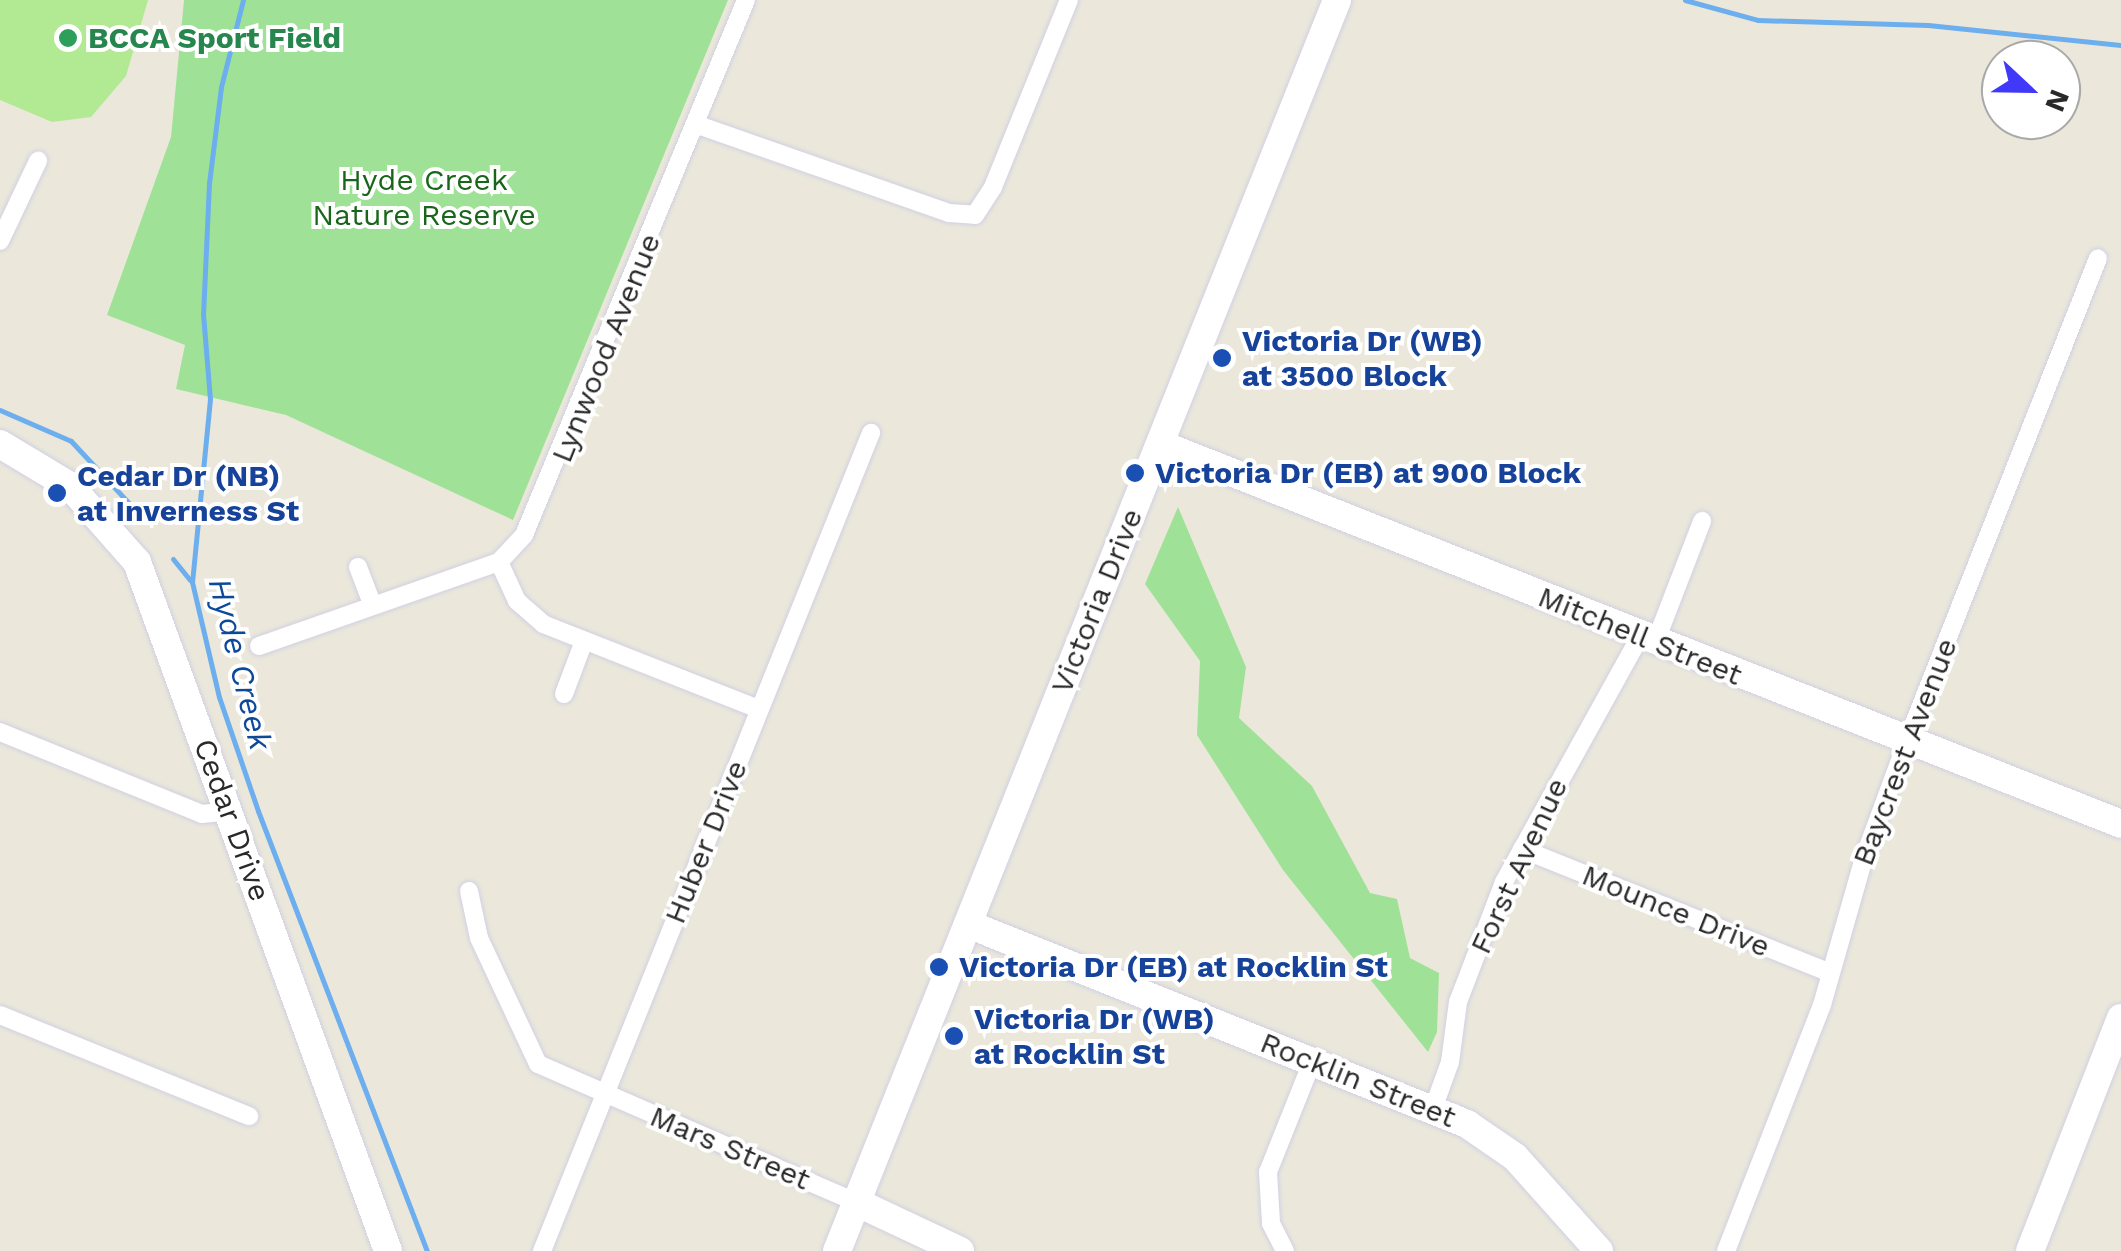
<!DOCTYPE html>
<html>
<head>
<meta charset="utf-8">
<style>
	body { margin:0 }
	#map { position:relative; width:2121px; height:1251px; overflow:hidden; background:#ebe8db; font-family:"Work Sans",sans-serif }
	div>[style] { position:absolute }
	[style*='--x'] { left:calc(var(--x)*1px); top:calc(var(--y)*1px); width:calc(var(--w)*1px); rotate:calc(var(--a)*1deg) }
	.green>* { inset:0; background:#9fe297 }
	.pitch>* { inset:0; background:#b1ea92 }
	.stream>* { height:5px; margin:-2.5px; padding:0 2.5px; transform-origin:2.5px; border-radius:2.5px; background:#6daeee }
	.roads { filter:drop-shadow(0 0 2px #d1d0e2) drop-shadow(0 0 2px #d1d0e2) }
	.street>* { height:18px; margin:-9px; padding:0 9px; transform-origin:9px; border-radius:9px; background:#fff }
	.secondary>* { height:28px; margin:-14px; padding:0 14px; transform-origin:14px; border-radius:14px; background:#fff }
	.dots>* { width:28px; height:28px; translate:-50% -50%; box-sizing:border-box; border:5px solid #fff; border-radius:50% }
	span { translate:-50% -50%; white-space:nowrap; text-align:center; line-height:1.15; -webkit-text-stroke:8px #fff; paint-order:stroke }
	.leisure-label { font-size:30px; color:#27864d; font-weight:700 }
	.left { translate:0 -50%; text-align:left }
	.park-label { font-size:30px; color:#19661b }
	.transit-label { font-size:30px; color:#164399; font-weight:700 }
	.street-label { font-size:30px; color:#292929 }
	.water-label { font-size:32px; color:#0d4999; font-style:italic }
	.north { position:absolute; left:1981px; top:40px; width:100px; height:100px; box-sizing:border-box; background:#fff; border:2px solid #a9a9a9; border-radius:50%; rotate:112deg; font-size:28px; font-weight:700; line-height:40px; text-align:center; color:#292929 }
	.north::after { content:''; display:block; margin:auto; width:35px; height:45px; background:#4139fa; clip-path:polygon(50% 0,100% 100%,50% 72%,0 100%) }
</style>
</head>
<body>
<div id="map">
	<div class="green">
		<div style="clip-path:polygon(184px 0,728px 0,513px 520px,286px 415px,176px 389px,185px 345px,107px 315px,171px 137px)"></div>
		<div style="clip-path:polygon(1178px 507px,1246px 667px,1239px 718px,1312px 786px,1370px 893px,1397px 899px,1410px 958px,1439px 973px,1437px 1032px,1428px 1052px,1283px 870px,1197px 735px,1200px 661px,1145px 584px)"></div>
	</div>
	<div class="pitch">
		<div style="clip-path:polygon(0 0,148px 0,126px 76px,91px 117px,52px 122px,0 100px)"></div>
	</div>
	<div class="stream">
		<div style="--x:243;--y:0;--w:90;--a:104.2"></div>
		<div style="--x:221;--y:87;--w:97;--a:97.1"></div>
		<div style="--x:209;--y:183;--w:131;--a:92.6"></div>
		<div style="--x:203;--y:314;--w:85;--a:85.3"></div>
		<div style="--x:210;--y:399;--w:184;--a:95.6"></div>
		<div style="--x:192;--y:582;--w:118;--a:76.8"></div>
		<div style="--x:219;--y:697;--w:120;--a:71.1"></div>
		<div style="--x:258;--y:811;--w:471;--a:69"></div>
		<div style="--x:1685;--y:0;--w:76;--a:15.3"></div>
		<div style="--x:1758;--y:20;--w:170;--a:1.7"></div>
		<div style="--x:1928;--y:25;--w:194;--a:5.9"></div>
		<div style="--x:0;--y:410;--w:77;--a:23.6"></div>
		<div style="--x:71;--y:441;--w:103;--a:47"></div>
		<div style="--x:173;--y:559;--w:27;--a:51"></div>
	</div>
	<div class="roads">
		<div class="street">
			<div style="--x:698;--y:125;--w:266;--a:19.3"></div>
			<div style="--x:949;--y:213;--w:26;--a:4"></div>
			<div style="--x:975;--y:215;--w:33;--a:-57"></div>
			<div style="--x:993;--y:187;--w:202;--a:-67.9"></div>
			<div style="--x:0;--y:241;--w:89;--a:-64.6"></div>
			<div style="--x:499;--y:562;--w:43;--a:65.2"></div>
			<div style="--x:517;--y:601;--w:35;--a:41"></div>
			<div style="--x:543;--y:624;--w:232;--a:21.5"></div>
			<div style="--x:358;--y:567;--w:40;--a:69"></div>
			<div style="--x:1655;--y:643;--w:131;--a:-68.9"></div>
			<div style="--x:259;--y:646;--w:254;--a:-19.3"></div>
			<div style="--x:499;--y:562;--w:37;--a:-47"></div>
			<div style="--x:524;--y:535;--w:579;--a:-67.46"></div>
			<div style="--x:564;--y:694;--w:57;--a:-69.3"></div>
			<div style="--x:0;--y:732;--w:218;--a:22.1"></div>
			<div style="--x:202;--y:814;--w:28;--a:-6"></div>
			<div style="--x:1522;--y:849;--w:332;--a:21.9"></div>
			<div style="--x:469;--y:891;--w:48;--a:78"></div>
			<div style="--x:479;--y:938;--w:139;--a:64.9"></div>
			<div style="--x:538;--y:1064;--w:347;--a:23.5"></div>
			<div style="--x:0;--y:1015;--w:269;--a:22.1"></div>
			<div style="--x:1433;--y:1109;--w:50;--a:-70.1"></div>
			<div style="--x:1450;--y:1062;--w:61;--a:-82.4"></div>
			<div style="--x:1458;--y:1002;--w:129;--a:-69"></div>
			<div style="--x:1504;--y:882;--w:280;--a:-61"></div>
			<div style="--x:542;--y:1251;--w:882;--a:-68.09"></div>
			<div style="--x:1285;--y:1251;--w:31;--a:-117"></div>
			<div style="--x:1271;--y:1223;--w:51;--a:-93.4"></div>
			<div style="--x:1268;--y:1172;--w:118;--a:-68.2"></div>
			<div style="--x:1726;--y:1251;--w:264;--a:-68.7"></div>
			<div style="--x:1822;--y:1005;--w:153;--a:-74.1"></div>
			<div style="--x:1864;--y:858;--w:125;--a:-69.8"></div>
			<div style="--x:1907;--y:741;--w:519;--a:-68.42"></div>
		</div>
		<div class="secondary">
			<div style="--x:0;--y:444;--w:82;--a:31"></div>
			<div style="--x:70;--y:486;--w:101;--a:48.6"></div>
			<div style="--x:137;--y:562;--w:733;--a:69.98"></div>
			<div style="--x:1160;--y:444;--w:1033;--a:21.57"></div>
			<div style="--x:968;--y:924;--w:538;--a:21.84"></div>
			<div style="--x:1467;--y:1124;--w:58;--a:34.5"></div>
			<div style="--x:1515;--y:1157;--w:126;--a:48.2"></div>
			<div style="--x:856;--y:1202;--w:115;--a:25.2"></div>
			<div style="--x:837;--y:1251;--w:1347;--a:-68.21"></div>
			<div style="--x:2030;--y:1251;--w:250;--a:-68.7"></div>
		</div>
	</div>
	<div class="dots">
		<div style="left:68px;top:38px;background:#2e9e5b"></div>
		<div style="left:1222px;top:358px;background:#1a4fb4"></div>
		<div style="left:1135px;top:473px;background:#1a4fb4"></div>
		<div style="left:57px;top:493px;background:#1a4fb4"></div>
		<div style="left:939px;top:967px;background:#1a4fb4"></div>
		<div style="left:954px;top:1036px;background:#1a4fb4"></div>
	</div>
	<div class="leisure-label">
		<span class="left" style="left:88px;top:38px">BCCA Sport Field</span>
	</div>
	<div class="park-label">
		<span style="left:424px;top:197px">Hyde Creek<br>Nature Reserve</span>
	</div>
	<div class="transit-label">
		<span class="left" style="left:1242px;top:358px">Victoria Dr (WB)<br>at 3500 Block</span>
		<span class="left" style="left:1155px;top:473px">Victoria Dr (EB) at 900 Block</span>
		<span class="left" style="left:77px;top:493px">Cedar Dr (NB)<br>at Inverness St</span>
		<span class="left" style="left:959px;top:967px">Victoria Dr (EB) at Rocklin St</span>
		<span class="left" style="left:974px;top:1036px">Victoria Dr (WB)<br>at Rocklin St</span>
	</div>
	<div class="street-label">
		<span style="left:606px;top:348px;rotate:-68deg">Lynwood Avenue</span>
		<span style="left:1097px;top:601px;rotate:-68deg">Victoria Drive</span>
		<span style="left:1640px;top:636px;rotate:22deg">Mitchell Street</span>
		<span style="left:1905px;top:752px;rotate:-69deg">Baycrest Avenue</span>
		<span style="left:232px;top:820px;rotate:70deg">Cedar Drive</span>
		<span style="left:706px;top:842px;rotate:-68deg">Huber Drive</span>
		<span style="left:1519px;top:866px;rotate:-65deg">Forst Avenue</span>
		<span style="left:1676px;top:911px;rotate:22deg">Mounce Drive</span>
		<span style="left:1358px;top:1080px;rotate:22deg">Rocklin Street</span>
		<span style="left:730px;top:1148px;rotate:23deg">Mars Street</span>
	</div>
	<div class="water-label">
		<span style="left:240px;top:664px;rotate:76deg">Hyde Creek</span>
	</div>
	<div class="north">N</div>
</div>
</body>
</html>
